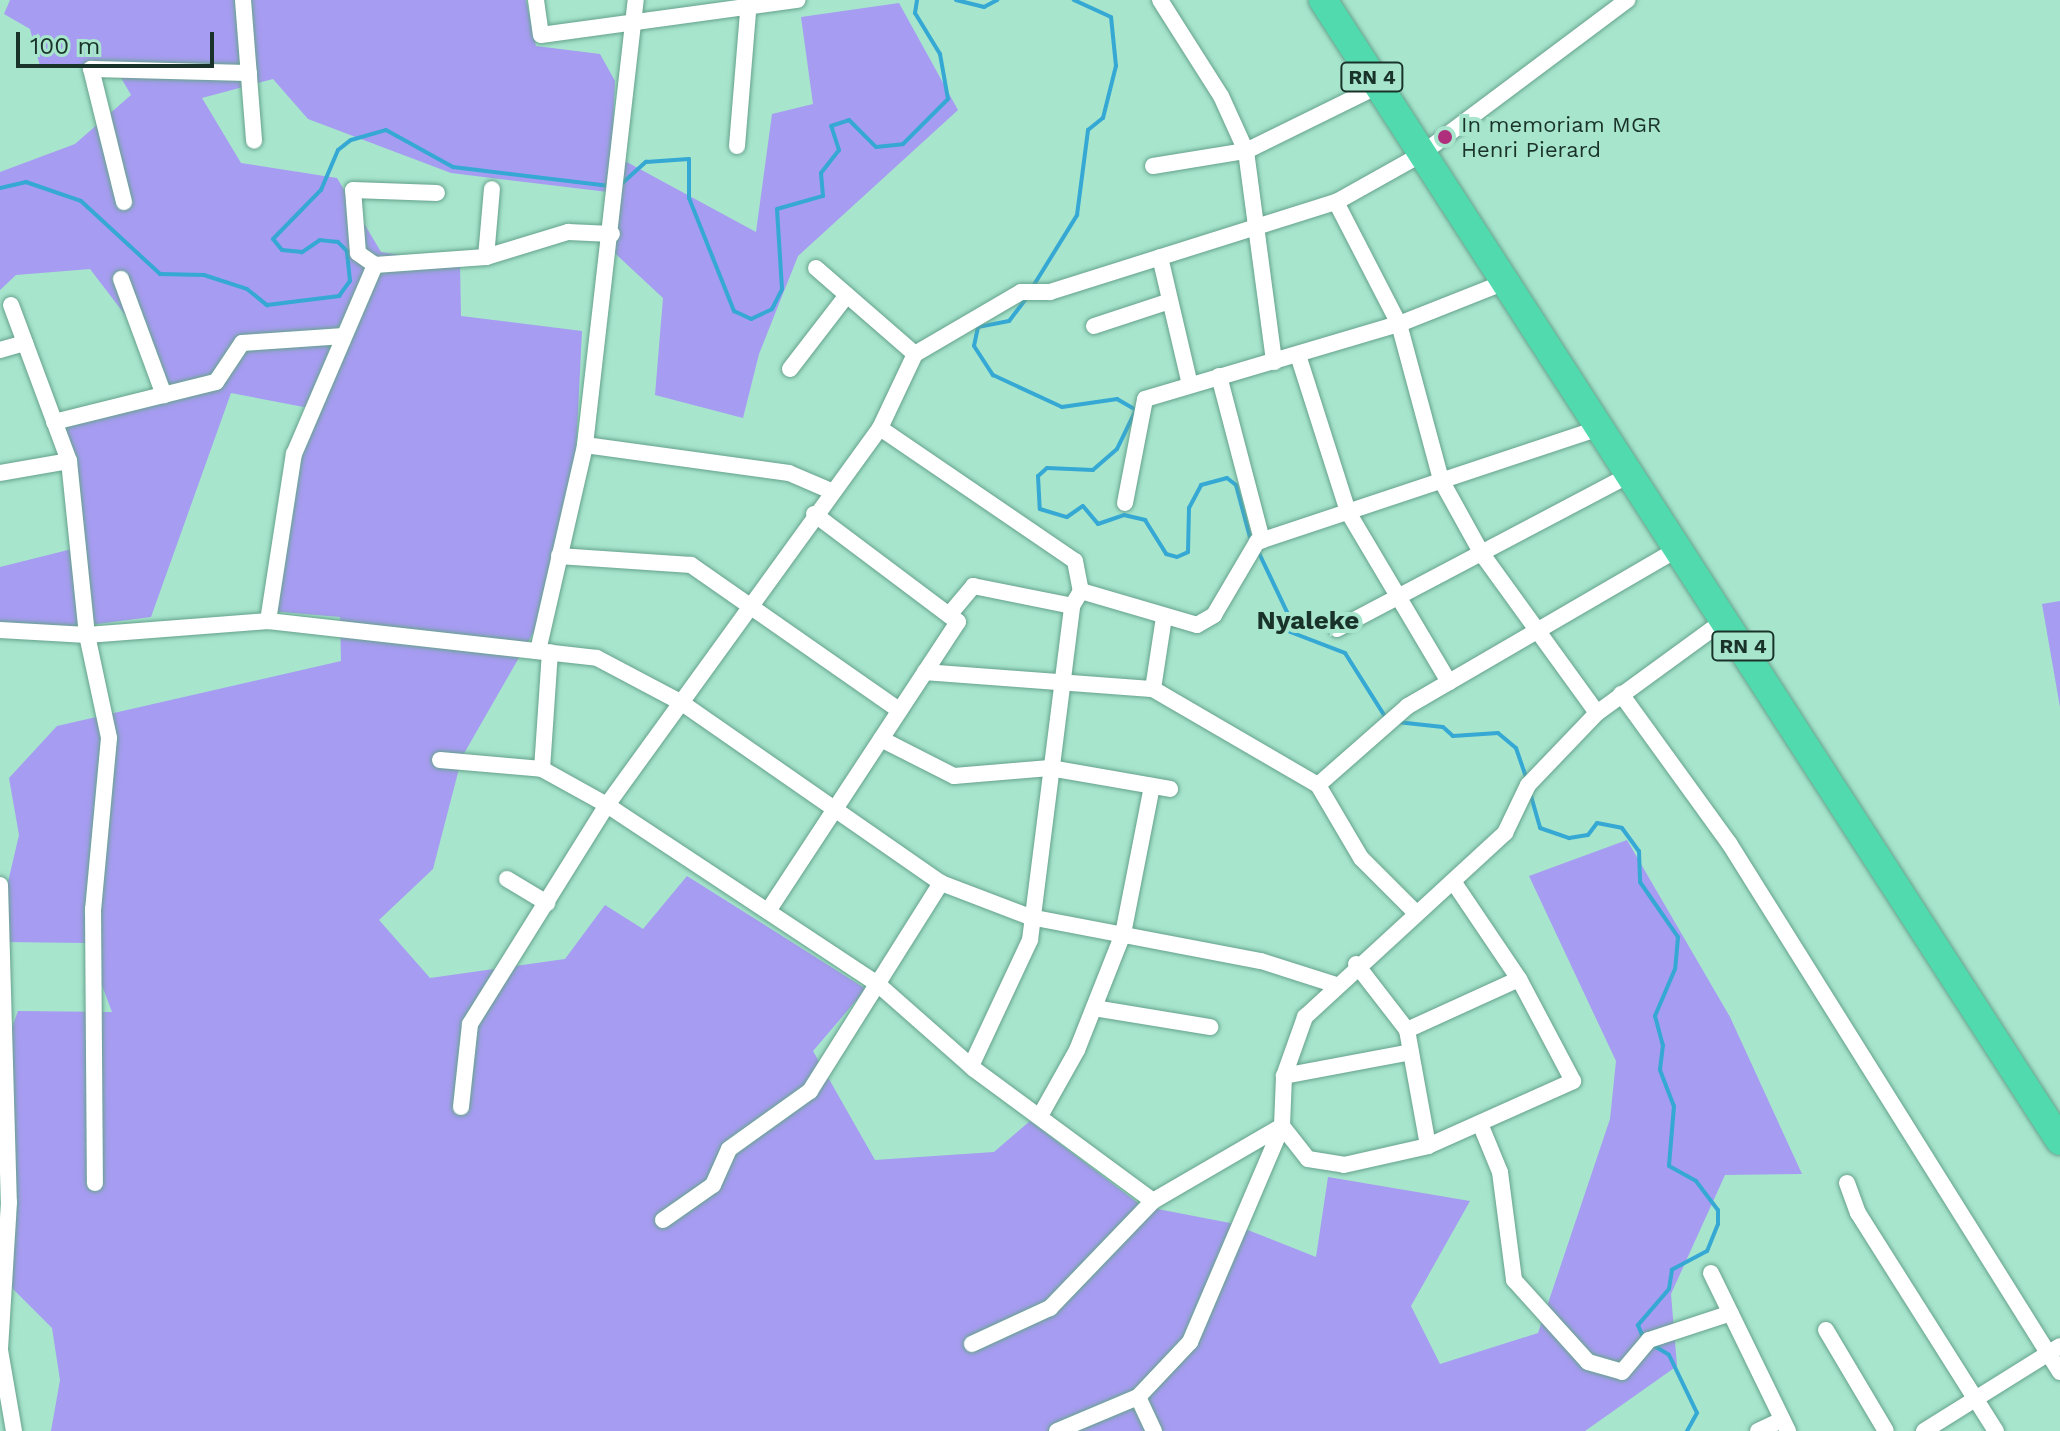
<!DOCTYPE html>
<html>
<head>
<meta charset="utf-8">
<style>
	body { margin:0 }
	#map { position:relative; width:2060px; height:1431px; overflow:hidden; background:#a7e5cd; font-family:"Work Sans",sans-serif }
	div>[style] { position:absolute }
	[style*='--x'] { left:calc(var(--x)*1px); top:calc(var(--y)*1px); width:calc(var(--w)*1px); rotate:calc(var(--a)*1deg) }
	.green>* { inset:0; background:#a69cf1 }
	.stream>* { height:4px; margin:-2px; padding:0 2px; transform-origin:2px; border-radius:2px; background:#35a8d4 }
	.roads { filter:drop-shadow(0 0 2px #66a28c) drop-shadow(0 0 2px #66a28c) }
	.street>* { height:16px; margin:-8px; padding:0 8px; transform-origin:8px; border-radius:8px; background:#fff }
	.highway>* { height:28px; margin:-14px; padding:0 14px; transform-origin:14px; border-radius:14px; background:#52daaf }
	.dots>* { width:22px; height:22px; translate:-50% -50%; box-sizing:border-box; border:4px solid #a7e5cd; border-radius:50% }
	span { translate:-50% -50%; white-space:nowrap; text-align:center; line-height:1.15; -webkit-text-stroke:8px #a7e5cd; paint-order:stroke }
	.shield-label span { padding:2px 6px; background:#a7e5cd; border:2px solid; border-radius:6px; -webkit-text-stroke-width:0 }
	.shield-label { font-size:20px; color:#1a332a; font-weight:700 }
	.poi-label { font-size:22px; color:#1a332a }
	.left { translate:0 -50%; text-align:left }
	.quarter-label { font-size:26px; color:#1a332a; font-weight:700 }
	.scale { position:absolute; left:16px; top:32px; width:198px; height:36px; box-sizing:border-box; border:4px solid #1a332a; border-top:0; padding-left:10px; font-size:24px; line-height:28px; white-space:nowrap; color:#1a332a; -webkit-text-stroke:6px #a7e5cd; paint-order:stroke }
</style>
</head>
<body>
<div id="map">
	<div class="green">
		<div style="clip-path:polygon(10px 0,526px 0,536px 46px,600px 54px,615px 81px,612px 154px,756px 232px,772px 114px,813px 104px,801px 17px,899px 3px,958px 110px,798px 256px,759px 354px,743px 418px,655px 395px,663px 298px,605px 244px,608px 192px,451px 173px,308px 119px,273px 79px,202px 98px,241px 163px,337px 178px,381px 252px,460px 264px,461px 316px,582px 331px,576px 452px,540px 621px,462px 757px,433px 869px,379px 920px,430px 978px,565px 959px,605px 905px,643px 929px,687px 876px,866px 989px,813px 1051px,875px 1160px,994px 1152px,1030px 1121px,1142px 1206px,1230px 1223px,1316px 1257px,1328px 1177px,1470px 1201px,1411px 1306px,1440px 1364px,1538px 1333px,1610px 1119px,1616px 1061px,1529px 876px,1627px 840px,1730px 1017px,1802px 1174px,1725px 1175px,1671px 1294px,1677px 1366px,1585px 1431px,51px 1431px,60px 1380px,52px 1328px,11px 1287px,4px 1049px,18px 1011px,112px 1012px,86px 943px,5px 942px,4px 899px,19px 835px,9px 778px,57px 726px,341px 661px,340px 617px,270px 611px,309px 408px,231px 393px,151px 617px,51px 630px,0 623px,0 567px,72px 549px,65px 416px,166px 390px,126px 316px,90px 269px,16px 275px,0 290px,0 172px,75px 144px,131px 95px,113px 64px,40px 66px,30px 29px,4px 14px)"></div>
		<div style="clip-path:polygon(2060px 601px,2060px 707px,2042px 604px)"></div>
	</div>
	<div class="stream">
		<div style="--x:956;--y:0;--w:29;--a:14"></div>
		<div style="--x:984;--y:7;--w:15;--a:-28"></div>
		<div style="--x:618;--y:187;--w:38;--a:-42"></div>
		<div style="--x:646;--y:162;--w:43;--a:-4"></div>
		<div style="--x:689;--y:159;--w:39;--a:90"></div>
		<div style="--x:689;--y:198;--w:122;--a:68.3"></div>
		<div style="--x:734;--y:311;--w:19;--a:25"></div>
		<div style="--x:751;--y:319;--w:23;--a:-25"></div>
		<div style="--x:772;--y:309;--w:22;--a:-63"></div>
		<div style="--x:782;--y:289;--w:80;--a:-93.6"></div>
		<div style="--x:777;--y:209;--w:48;--a:-15.8"></div>
		<div style="--x:823;--y:196;--w:23;--a:-95"></div>
		<div style="--x:821;--y:173;--w:29;--a:-52"></div>
		<div style="--x:839;--y:150;--w:25;--a:-108"></div>
		<div style="--x:831;--y:126;--w:19;--a:-18"></div>
		<div style="--x:849;--y:120;--w:38;--a:45"></div>
		<div style="--x:876;--y:147;--w:27;--a:-6"></div>
		<div style="--x:903;--y:144;--w:64;--a:-45"></div>
		<div style="--x:948;--y:99;--w:46;--a:-100.1"></div>
		<div style="--x:940;--y:54;--w:48;--a:-121.4"></div>
		<div style="--x:915;--y:13;--w:13;--a:-81"></div>
		<div style="--x:0;--y:188;--w:27;--a:-13"></div>
		<div style="--x:26;--y:182;--w:58;--a:19.1"></div>
		<div style="--x:81;--y:201;--w:108;--a:42.7"></div>
		<div style="--x:160;--y:274;--w:44;--a:1.3"></div>
		<div style="--x:204;--y:275;--w:45;--a:18"></div>
		<div style="--x:247;--y:289;--w:26;--a:39"></div>
		<div style="--x:267;--y:305;--w:73;--a:-7.1"></div>
		<div style="--x:339;--y:296;--w:19;--a:-54"></div>
		<div style="--x:350;--y:281;--w:30;--a:-96"></div>
		<div style="--x:347;--y:251;--w:13;--a:-135"></div>
		<div style="--x:338;--y:242;--w:18;--a:-174"></div>
		<div style="--x:320;--y:240;--w:22;--a:146"></div>
		<div style="--x:302;--y:252;--w:20;--a:-174"></div>
		<div style="--x:282;--y:250;--w:14;--a:-129"></div>
		<div style="--x:273;--y:239;--w:69;--a:-45.6"></div>
		<div style="--x:321;--y:190;--w:43;--a:-67"></div>
		<div style="--x:338;--y:150;--w:16;--a:-38"></div>
		<div style="--x:351;--y:140;--w:36;--a:-16"></div>
		<div style="--x:386;--y:130;--w:77;--a:28.9"></div>
		<div style="--x:453;--y:167;--w:158;--a:6.9"></div>
		<div style="--x:1032;--y:288;--w:86;--a:-58.3"></div>
		<div style="--x:1077;--y:215;--w:86;--a:-82.6"></div>
		<div style="--x:1088;--y:130;--w:19;--a:-39"></div>
		<div style="--x:1103;--y:118;--w:54;--a:-76"></div>
		<div style="--x:1116;--y:66;--w:49;--a:-95.8"></div>
		<div style="--x:1111;--y:17;--w:41;--a:-155.3"></div>
		<div style="--x:1028;--y:296;--w:31;--a:127"></div>
		<div style="--x:1009;--y:321;--w:32;--a:169"></div>
		<div style="--x:978;--y:327;--w:19;--a:102"></div>
		<div style="--x:974;--y:346;--w:35;--a:57"></div>
		<div style="--x:993;--y:375;--w:76;--a:24.9"></div>
		<div style="--x:1062;--y:407;--w:56;--a:-8.3"></div>
		<div style="--x:1117;--y:399;--w:22;--a:30"></div>
		<div style="--x:1136;--y:410;--w:43;--a:116"></div>
		<div style="--x:1117;--y:449;--w:32;--a:139"></div>
		<div style="--x:1093;--y:470;--w:46;--a:-177.5"></div>
		<div style="--x:1047;--y:468;--w:12;--a:138"></div>
		<div style="--x:1038;--y:476;--w:33;--a:87"></div>
		<div style="--x:1040;--y:509;--w:28;--a:17"></div>
		<div style="--x:1067;--y:517;--w:19;--a:-35"></div>
		<div style="--x:1083;--y:506;--w:23;--a:50"></div>
		<div style="--x:1098;--y:524;--w:28;--a:-19"></div>
		<div style="--x:1124;--y:515;--w:22;--a:13"></div>
		<div style="--x:1145;--y:520;--w:40;--a:58"></div>
		<div style="--x:1166;--y:554;--w:11;--a:15"></div>
		<div style="--x:1177;--y:557;--w:12;--a:-24"></div>
		<div style="--x:1188;--y:552;--w:44;--a:-88.7"></div>
		<div style="--x:1189;--y:508;--w:26;--a:-62"></div>
		<div style="--x:1201;--y:485;--w:27;--a:-15"></div>
		<div style="--x:1227;--y:478;--w:11;--a:38"></div>
		<div style="--x:1236;--y:485;--w:58;--a:75"></div>
		<div style="--x:1258;--y:551;--w:68;--a:64.6"></div>
		<div style="--x:1287;--y:612;--w:17;--a:114"></div>
		<div style="--x:1280;--y:628;--w:70;--a:21"></div>
		<div style="--x:1345;--y:653;--w:77;--a:57.8"></div>
		<div style="--x:1397;--y:722;--w:46;--a:6.2"></div>
		<div style="--x:1443;--y:727;--w:13;--a:42"></div>
		<div style="--x:1453;--y:736;--w:45;--a:-3.8"></div>
		<div style="--x:1498;--y:733;--w:23;--a:40"></div>
		<div style="--x:1516;--y:748;--w:34;--a:71"></div>
		<div style="--x:1531;--y:796;--w:33;--a:74"></div>
		<div style="--x:1540;--y:828;--w:31;--a:19"></div>
		<div style="--x:1569;--y:838;--w:19;--a:-9"></div>
		<div style="--x:1588;--y:835;--w:15;--a:-53"></div>
		<div style="--x:1597;--y:823;--w:25;--a:11"></div>
		<div style="--x:1622;--y:828;--w:29;--a:54"></div>
		<div style="--x:1639;--y:851;--w:31;--a:88"></div>
		<div style="--x:1640;--y:882;--w:67;--a:55.4"></div>
		<div style="--x:1678;--y:937;--w:32;--a:95"></div>
		<div style="--x:1675;--y:969;--w:51;--a:113.1"></div>
		<div style="--x:1655;--y:1016;--w:30;--a:75"></div>
		<div style="--x:1663;--y:1045;--w:25;--a:97"></div>
		<div style="--x:1660;--y:1070;--w:39;--a:69"></div>
		<div style="--x:1674;--y:1106;--w:60;--a:94.8"></div>
		<div style="--x:1669;--y:1166;--w:31;--a:29"></div>
		<div style="--x:1696;--y:1181;--w:36;--a:53"></div>
		<div style="--x:1718;--y:1210;--w:14;--a:90"></div>
		<div style="--x:1718;--y:1224;--w:29;--a:112"></div>
		<div style="--x:1707;--y:1251;--w:40;--a:152"></div>
		<div style="--x:1672;--y:1270;--w:19;--a:99"></div>
		<div style="--x:1669;--y:1289;--w:48;--a:130.7"></div>
		<div style="--x:1638;--y:1325;--w:16;--a:68"></div>
		<div style="--x:1651;--y:1344;--w:21;--a:31"></div>
		<div style="--x:1669;--y:1355;--w:64;--a:64.2"></div>
		<div style="--x:1697;--y:1413;--w:21;--a:119"></div>
	</div>
	<div class="roads">
		<div class="street">
			<div style="--x:243;--y:0;--w:141;--a:85.5"></div>
			<div style="--x:536;--y:0;--w:35;--a:82"></div>
			<div style="--x:541;--y:35;--w:259;--a:-7.8"></div>
			<div style="--x:1160;--y:0;--w:114;--a:57.6"></div>
			<div style="--x:1221;--y:96;--w:60;--a:65.6"></div>
			<div style="--x:1246;--y:151;--w:213;--a:82.4"></div>
			<div style="--x:737;--y:146;--w:145;--a:-85.3"></div>
			<div style="--x:1153;--y:166;--w:94;--a:-9.2"></div>
			<div style="--x:1246;--y:151;--w:147;--a:-26.2"></div>
			<div style="--x:124;--y:202;--w:137;--a:-103.9"></div>
			<div style="--x:91;--y:69;--w:158;--a:1.5"></div>
			<div style="--x:1336;--y:202;--w:137;--a:62.7"></div>
			<div style="--x:1399;--y:324;--w:162;--a:74.9"></div>
			<div style="--x:1441;--y:480;--w:85;--a:61"></div>
			<div style="--x:1482;--y:554;--w:196;--a:54.1"></div>
			<div style="--x:486;--y:257;--w:68;--a:-85"></div>
			<div style="--x:1160;--y:257;--w:131;--a:76.8"></div>
			<div style="--x:375;--y:265;--w:21;--a:-145"></div>
			<div style="--x:358;--y:253;--w:63;--a:-94.5"></div>
			<div style="--x:353;--y:190;--w:84;--a:2"></div>
			<div style="--x:816;--y:268;--w:131;--a:41"></div>
			<div style="--x:121;--y:279;--w:124;--a:69.7"></div>
			<div style="--x:11;--y:305;--w:166;--a:69.6"></div>
			<div style="--x:69;--y:461;--w:175;--a:84.1"></div>
			<div style="--x:87;--y:635;--w:105;--a:77.9"></div>
			<div style="--x:109;--y:738;--w:172;--a:95.3"></div>
			<div style="--x:93;--y:909;--w:274;--a:89.6"></div>
			<div style="--x:1094;--y:326;--w:80;--a:-18.2"></div>
			<div style="--x:0;--y:350;--w:26;--a:-16"></div>
			<div style="--x:1298;--y:355;--w:165;--a:72.3"></div>
			<div style="--x:1348;--y:512;--w:198;--a:59.3"></div>
			<div style="--x:790;--y:369;--w:93;--a:-52.4"></div>
			<div style="--x:1219;--y:376;--w:170;--a:75.3"></div>
			<div style="--x:54;--y:422;--w:167;--a:-13.9"></div>
			<div style="--x:216;--y:382;--w:47;--a:-56.3"></div>
			<div style="--x:242;--y:343;--w:102;--a:-3.9"></div>
			<div style="--x:880;--y:428;--w:236;--a:34.3"></div>
			<div style="--x:1075;--y:561;--w:31;--a:79"></div>
			<div style="--x:585;--y:445;--w:206;--a:7.8"></div>
			<div style="--x:789;--y:473;--w:46;--a:23.2"></div>
			<div style="--x:0;--y:473;--w:70;--a:-9.9"></div>
			<div style="--x:1125;--y:503;--w:106;--a:-79.1"></div>
			<div style="--x:1145;--y:399;--w:265;--a:-16.5"></div>
			<div style="--x:1399;--y:324;--w:114;--a:-21.6"></div>
			<div style="--x:559;--y:556;--w:132;--a:3.9"></div>
			<div style="--x:691;--y:565;--w:254;--a:34.9"></div>
			<div style="--x:949;--y:615;--w:38;--a:-50"></div>
			<div style="--x:973;--y:586;--w:101;--a:11.4"></div>
			<div style="--x:268;--y:621;--w:169;--a:-81.2"></div>
			<div style="--x:294;--y:454;--w:206;--a:-66.8"></div>
			<div style="--x:375;--y:265;--w:111;--a:-4.1"></div>
			<div style="--x:486;--y:257;--w:86;--a:-17"></div>
			<div style="--x:568;--y:232;--w:44;--a:2.6"></div>
			<div style="--x:1337;--y:629;--w:330;--a:-27.8"></div>
			<div style="--x:0;--y:630;--w:87;--a:3.3"></div>
			<div style="--x:87;--y:635;--w:182;--a:-4.4"></div>
			<div style="--x:268;--y:621;--w:331;--a:6.4"></div>
			<div style="--x:597;--y:658;--w:96;--a:27.9"></div>
			<div style="--x:682;--y:703;--w:315;--a:34.8"></div>
			<div style="--x:941;--y:883;--w:95;--a:20.9"></div>
			<div style="--x:1030;--y:917;--w:235;--a:10.8"></div>
			<div style="--x:1261;--y:961;--w:76;--a:17.7"></div>
			<div style="--x:538;--y:651;--w:211;--a:-77.1"></div>
			<div style="--x:585;--y:445;--w:448;--a:-83.5"></div>
			<div style="--x:925;--y:672;--w:229;--a:4.3"></div>
			<div style="--x:1153;--y:689;--w:191;--a:30.2"></div>
			<div style="--x:1318;--y:785;--w:85;--a:59.5"></div>
			<div style="--x:1361;--y:858;--w:76;--a:45"></div>
			<div style="--x:1153;--y:689;--w:73;--a:-81.3"></div>
			<div style="--x:1621;--y:694;--w:184;--a:54.1"></div>
			<div style="--x:1729;--y:843;--w:624;--a:57.97"></div>
			<div style="--x:881;--y:739;--w:82;--a:26.9"></div>
			<div style="--x:954;--y:776;--w:96;--a:-4.8"></div>
			<div style="--x:1050;--y:768;--w:122;--a:9.9"></div>
			<div style="--x:440;--y:760;--w:102;--a:5"></div>
			<div style="--x:542;--y:769;--w:74;--a:29"></div>
			<div style="--x:607;--y:805;--w:328;--a:33.5"></div>
			<div style="--x:880;--y:986;--w:125;--a:41.4"></div>
			<div style="--x:974;--y:1069;--w:222;--a:36.4"></div>
			<div style="--x:542;--y:769;--w:117;--a:-86.1"></div>
			<div style="--x:1318;--y:785;--w:120;--a:-41.3"></div>
			<div style="--x:1408;--y:706;--w:312;--a:-30.2"></div>
			<div style="--x:507;--y:879;--w:47;--a:31"></div>
			<div style="--x:0;--y:885;--w:317;--a:88.4"></div>
			<div style="--x:9;--y:1202;--w:148;--a:93.5"></div>
			<div style="--x:0;--y:1350;--w:82;--a:80.2"></div>
			<div style="--x:768;--y:911;--w:346;--a:-56.7"></div>
			<div style="--x:958;--y:622;--w:180;--a:-143.1"></div>
			<div style="--x:1356;--y:964;--w:83;--a:52.3"></div>
			<div style="--x:1407;--y:1030;--w:118;--a:79.7"></div>
			<div style="--x:1094;--y:1008;--w:118;--a:9.3"></div>
			<div style="--x:1407;--y:1030;--w:123;--a:-24.5"></div>
			<div style="--x:971;--y:1066;--w:139;--a:-64.9"></div>
			<div style="--x:1030;--y:940;--w:337;--a:-82.8"></div>
			<div style="--x:1072;--y:606;--w:17;--a:-59"></div>
			<div style="--x:1081;--y:591;--w:121;--a:16.3"></div>
			<div style="--x:1197;--y:625;--w:20;--a:-30"></div>
			<div style="--x:1214;--y:615;--w:85;--a:-59.5"></div>
			<div style="--x:1257;--y:542;--w:361;--a:-18.4"></div>
			<div style="--x:1284;--y:1076;--w:129;--a:-10.7"></div>
			<div style="--x:461;--y:1107;--w:83;--a:-83.8"></div>
			<div style="--x:470;--y:1024;--w:258;--a:-58"></div>
			<div style="--x:607;--y:805;--w:465;--a:-54.1"></div>
			<div style="--x:880;--y:428;--w:82;--a:-64.7"></div>
			<div style="--x:915;--y:354;--w:123;--a:-30.3"></div>
			<div style="--x:1021;--y:292;--w:29;--a:0"></div>
			<div style="--x:1050;--y:292;--w:300;--a:-17.5"></div>
			<div style="--x:1336;--y:202;--w:96;--a:-29.2"></div>
			<div style="--x:1420;--y:155;--w:259;--a:-36.8"></div>
			<div style="--x:1040;--y:1116;--w:76;--a:-60.7"></div>
			<div style="--x:1077;--y:1050;--w:125;--a:-68.4"></div>
			<div style="--x:1123;--y:934;--w:151;--a:-78.9"></div>
			<div style="--x:1481;--y:1126;--w:50;--a:67.6"></div>
			<div style="--x:1500;--y:1172;--w:109;--a:82.6"></div>
			<div style="--x:1514;--y:1280;--w:110;--a:47.9"></div>
			<div style="--x:1588;--y:1362;--w:35;--a:16"></div>
			<div style="--x:1622;--y:1372;--w:42;--a:-49.8"></div>
			<div style="--x:1649;--y:1340;--w:86;--a:-18.2"></div>
			<div style="--x:1847;--y:1183;--w:32;--a:70"></div>
			<div style="--x:1858;--y:1213;--w:258;--a:57.7"></div>
			<div style="--x:663;--y:1220;--w:61;--a:-35"></div>
			<div style="--x:713;--y:1185;--w:39;--a:-66"></div>
			<div style="--x:729;--y:1149;--w:100;--a:-35.6"></div>
			<div style="--x:810;--y:1091;--w:246;--a:-57.8"></div>
			<div style="--x:1711;--y:1273;--w:176;--a:64"></div>
			<div style="--x:1826;--y:1330;--w:117;--a:59.3"></div>
			<div style="--x:972;--y:1344;--w:86;--a:-24.8"></div>
			<div style="--x:1050;--y:1308;--w:149;--a:-46.1"></div>
			<div style="--x:1153;--y:1201;--w:149;--a:-30.2"></div>
			<div style="--x:1282;--y:1126;--w:42;--a:51.8"></div>
			<div style="--x:1308;--y:1159;--w:36;--a:9"></div>
			<div style="--x:1344;--y:1165;--w:86;--a:-12.7"></div>
			<div style="--x:1428;--y:1146;--w:159;--a:-24.1"></div>
			<div style="--x:1573;--y:1081;--w:115;--a:-117.9"></div>
			<div style="--x:1519;--y:979;--w:118;--a:-124"></div>
			<div style="--x:1138;--y:1397;--w:38;--a:65"></div>
			<div style="--x:1057;--y:1431;--w:88;--a:-22.8"></div>
			<div style="--x:1138;--y:1397;--w:76;--a:-46.6"></div>
			<div style="--x:1190;--y:1342;--w:235;--a:-66.9"></div>
			<div style="--x:1282;--y:1126;--w:50;--a:-87.7"></div>
			<div style="--x:1284;--y:1076;--w:63;--a:-70.4"></div>
			<div style="--x:1305;--y:1017;--w:272;--a:-42.6"></div>
			<div style="--x:1505;--y:833;--w:53;--a:-64.4"></div>
			<div style="--x:1528;--y:785;--w:100;--a:-46.2"></div>
			<div style="--x:1597;--y:713;--w:160;--a:-36.1"></div>
			<div style="--x:1758;--y:1431;--w:26;--a:-25"></div>
			<div style="--x:1924;--y:1431;--w:160;--a:-32"></div>
		</div>
		<div class="highway">
			<div style="--x:1323;--y:0;--w:1358;--a:57.14"></div>
		</div>
	</div>
	<div class="dots">
		<div style="left:1445px;top:137px;background:#b02f7c"></div>
	</div>
	<div class="shield-label">
		<span style="left:1372px;top:77px">RN 4</span>
		<span style="left:1743px;top:646px">RN 4</span>
	</div>
	<div class="poi-label">
		<span class="left" style="left:1461px;top:137px">In memoriam MGR<br>Henri Pierard</span>
	</div>
	<div class="quarter-label">
		<span style="left:1308px;top:621px">Nyaleke</span>
	</div>
	<div class="scale">100 m</div>
</div>
</body>
</html>
